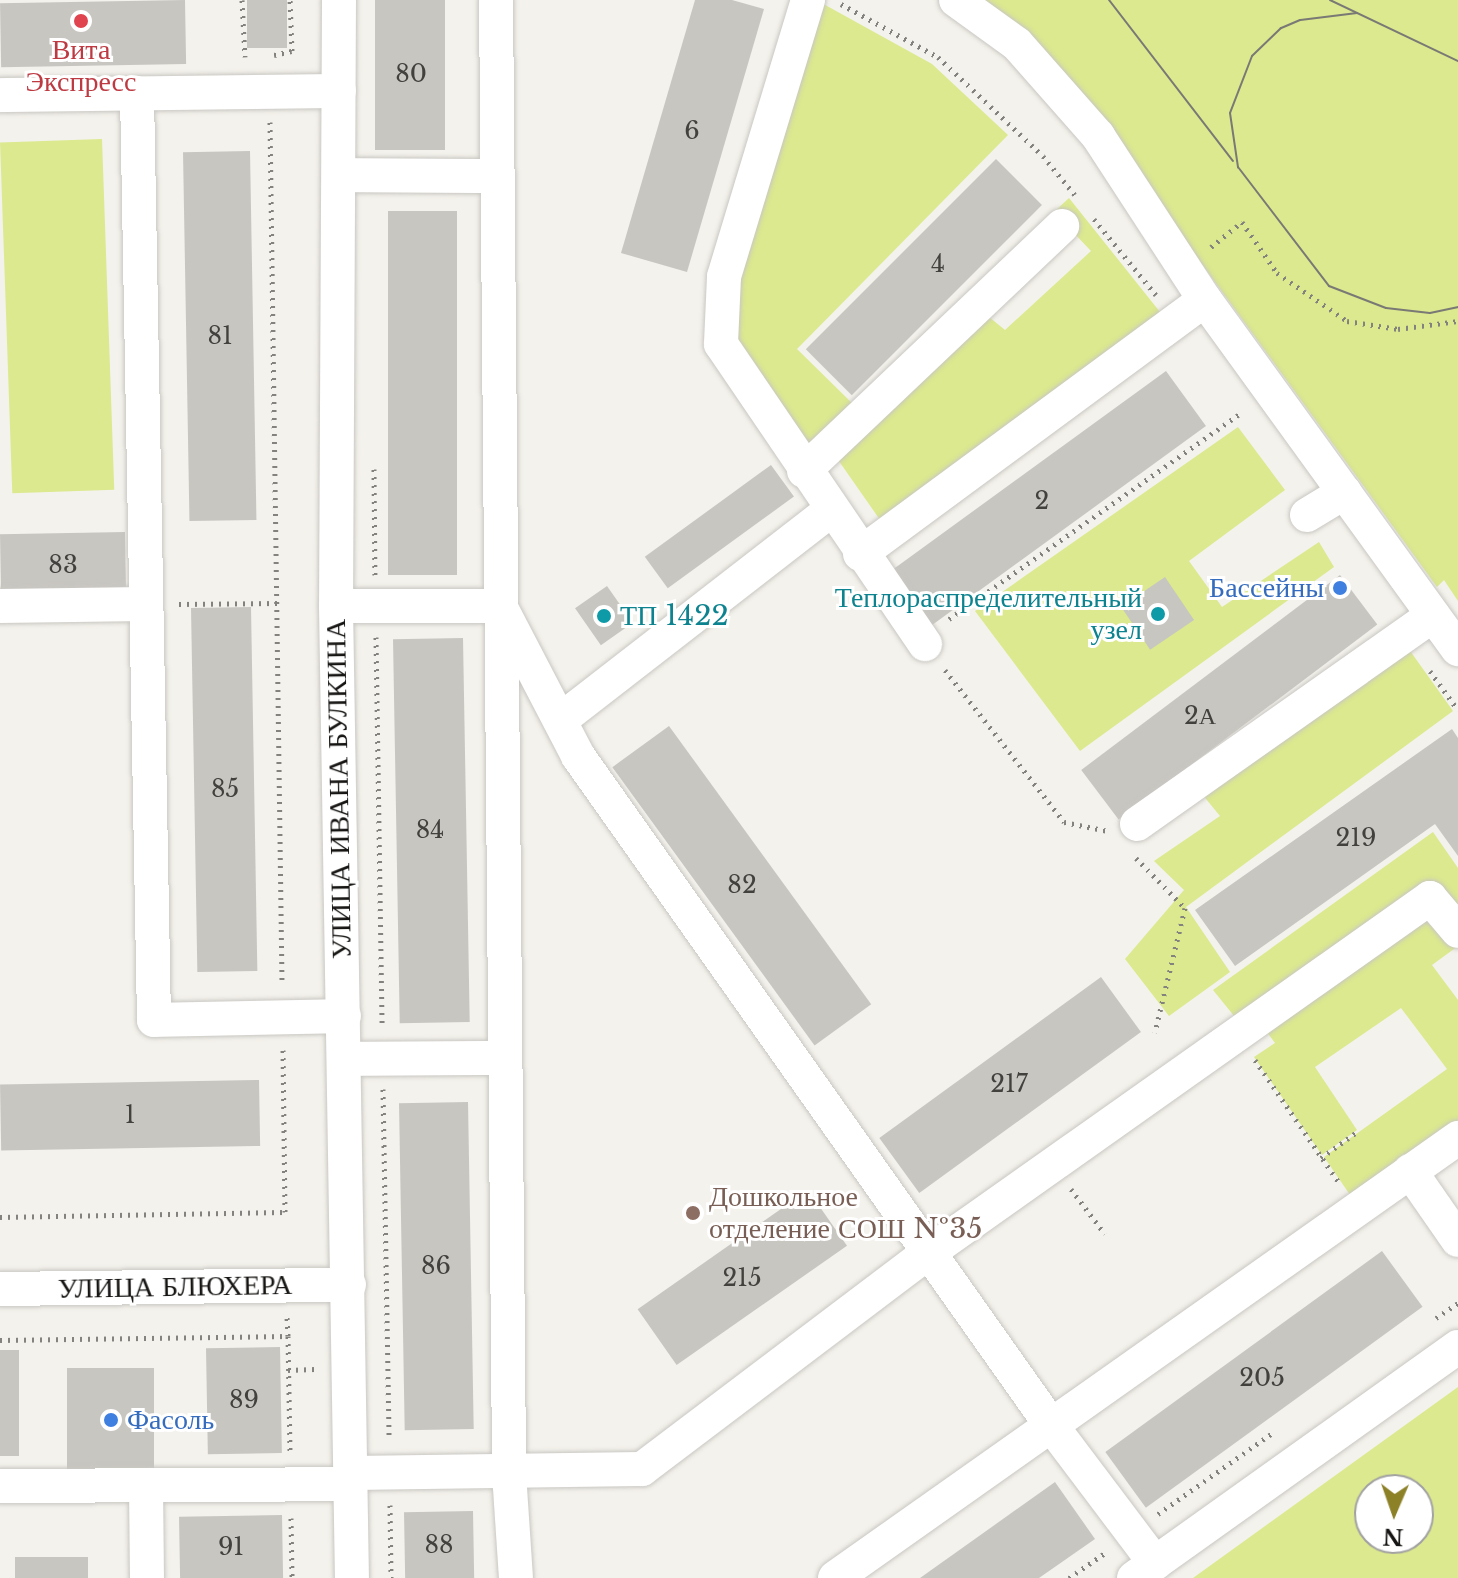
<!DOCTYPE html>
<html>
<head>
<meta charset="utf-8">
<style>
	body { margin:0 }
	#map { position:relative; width:1458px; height:1578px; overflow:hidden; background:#f4f2ec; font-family:"Libre Baskerville",serif }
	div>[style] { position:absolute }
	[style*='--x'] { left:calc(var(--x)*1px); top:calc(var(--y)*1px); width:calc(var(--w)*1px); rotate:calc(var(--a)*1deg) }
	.green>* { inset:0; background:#dce98e; transform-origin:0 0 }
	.building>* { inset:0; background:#c8c6c1; transform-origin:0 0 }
	.path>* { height:5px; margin-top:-2.5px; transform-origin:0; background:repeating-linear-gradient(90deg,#83827e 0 2px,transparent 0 8px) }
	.roads { filter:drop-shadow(0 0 2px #c9c7c2) drop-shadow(0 0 2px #c9c7c2) }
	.minor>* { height:34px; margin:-17px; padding:0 17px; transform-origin:17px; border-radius:17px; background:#fff }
	.tram>* { height:2px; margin:-1px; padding:0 1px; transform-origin:1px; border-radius:1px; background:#7a7975 }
	.dots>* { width:22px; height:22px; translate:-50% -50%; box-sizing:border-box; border:4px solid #fff; border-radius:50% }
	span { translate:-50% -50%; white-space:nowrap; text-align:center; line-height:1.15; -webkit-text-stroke:6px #fff; paint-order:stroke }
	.number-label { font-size:24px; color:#42413e }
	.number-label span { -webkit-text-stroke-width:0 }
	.health-label { font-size:28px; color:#be3a42 }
	.shop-label { font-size:28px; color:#366cbe }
	.right { translate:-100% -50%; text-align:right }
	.left { translate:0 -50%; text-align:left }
	.culture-label { font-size:28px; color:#0d838f }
	.street-label { font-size:28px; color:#161513 }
	.education-label { font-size:28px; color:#785e54 }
	.north { position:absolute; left:1354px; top:1474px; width:80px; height:80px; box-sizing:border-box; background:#fff; border:2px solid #a2a1a1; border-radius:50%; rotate:182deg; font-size:22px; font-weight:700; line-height:32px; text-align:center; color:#161513 }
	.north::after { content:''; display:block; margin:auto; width:28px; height:36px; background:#8d8128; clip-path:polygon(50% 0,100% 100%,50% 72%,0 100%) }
</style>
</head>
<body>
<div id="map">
	<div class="green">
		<div style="clip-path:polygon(977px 0,1458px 0,1458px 601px,1444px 580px,1437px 587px,1132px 168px)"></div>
		<div style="clip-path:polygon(818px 1px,932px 64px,1008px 135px,797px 349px,857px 408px,807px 455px,731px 343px,733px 281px)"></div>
		<div style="left:102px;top:139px;width:351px;height:102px;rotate:88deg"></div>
		<div style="clip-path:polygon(1069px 198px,1168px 322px,885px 527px,834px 454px,983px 312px,1005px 330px,1091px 251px,1054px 212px)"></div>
		<div style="clip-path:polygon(1238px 427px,1285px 490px,1189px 561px,1222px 607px,1319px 542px,1334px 567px,1080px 751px,975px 611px)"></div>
		<div style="clip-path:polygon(1403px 641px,1453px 711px,1186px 907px,1230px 972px,1169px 1016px,1125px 959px,1184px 890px,1154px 861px,1220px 816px,1197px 788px)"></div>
		<div style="clip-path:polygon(1433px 832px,1458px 868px,1458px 928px,1434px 893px,1243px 1027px,1213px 990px)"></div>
		<div style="clip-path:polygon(1432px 900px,1458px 946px,1432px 965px,1458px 1000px,1458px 1134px,1357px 1205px,1324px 1157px,1447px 1069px,1401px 1008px,1315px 1067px,1357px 1130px,1322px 1155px,1254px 1057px,1275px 1043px,1259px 1021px)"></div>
		<div style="clip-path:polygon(evenodd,1458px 1387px,1458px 1578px,1193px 1578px,1458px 1387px,1370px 1490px,1418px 1490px,1418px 1538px,1370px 1538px,1370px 1490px)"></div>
	</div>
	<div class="building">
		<div style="left:185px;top:0;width:64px;height:185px;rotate:89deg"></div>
		<div style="left:247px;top:0;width:40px;height:48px"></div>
		<div style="left:375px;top:0;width:70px;height:150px"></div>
		<div style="clip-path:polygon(695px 0,732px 0,764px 9px,687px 272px,621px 253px)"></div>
		<div style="left:250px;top:151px;width:369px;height:67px;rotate:89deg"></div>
		<div style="left:996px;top:159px;width:65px;height:269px;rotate:45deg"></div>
		<div style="left:388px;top:211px;width:69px;height:364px"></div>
		<div style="left:1166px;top:371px;width:68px;height:344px;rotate:54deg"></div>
		<div style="left:771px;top:465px;width:39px;height:156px;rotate:54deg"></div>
		<div style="left:125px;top:532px;width:63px;height:125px;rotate:89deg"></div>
		<div style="left:1340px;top:575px;width:62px;height:324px;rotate:53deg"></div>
		<div style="left:1165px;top:577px;width:52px;height:53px;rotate:56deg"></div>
		<div style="left:607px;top:586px;width:45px;height:39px;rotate:55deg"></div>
		<div style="left:251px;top:607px;width:364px;height:60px;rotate:89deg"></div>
		<div style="left:463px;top:638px;width:384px;height:70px;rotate:89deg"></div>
		<div style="left:669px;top:726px;width:344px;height:70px;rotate:54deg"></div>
		<div style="clip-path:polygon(1452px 729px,1458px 738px,1458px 856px,1435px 824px,1235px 966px,1195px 910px)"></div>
		<div style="left:1101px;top:977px;width:68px;height:274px;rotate:54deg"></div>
		<div style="left:259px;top:1080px;width:66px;height:259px;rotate:89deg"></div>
		<div style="left:468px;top:1102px;width:327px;height:69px;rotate:89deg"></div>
		<div style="left:808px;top:1190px;width:68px;height:208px;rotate:55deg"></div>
		<div style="left:1382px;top:1251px;width:69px;height:342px;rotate:54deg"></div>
		<div style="left:280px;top:1347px;width:106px;height:74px;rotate:89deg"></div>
		<div style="left:0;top:1350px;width:19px;height:106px"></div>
		<div style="left:154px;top:1368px;width:103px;height:87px;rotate:90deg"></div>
		<div style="clip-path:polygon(1055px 1482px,1095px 1539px,1039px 1578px,920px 1578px)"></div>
		<div style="left:473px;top:1511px;width:67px;height:69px;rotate:89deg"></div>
		<div style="left:282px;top:1515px;width:63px;height:103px;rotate:89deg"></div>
		<div style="left:15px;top:1557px;width:73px;height:21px"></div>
	</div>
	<div class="path">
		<div style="--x:242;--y:0;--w:57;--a:87"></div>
		<div style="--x:841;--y:4;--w:111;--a:28.7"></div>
		<div style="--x:938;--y:57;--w:144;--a:43.3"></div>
		<div style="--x:1043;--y:156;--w:50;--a:50.6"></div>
		<div style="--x:274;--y:55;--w:18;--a:-13"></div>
		<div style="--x:292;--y:51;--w:51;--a:-92.2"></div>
		<div style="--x:270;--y:122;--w:862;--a:89.2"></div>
		<div style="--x:1094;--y:219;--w:98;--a:50.8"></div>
		<div style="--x:1211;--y:247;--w:40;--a:-39"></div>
		<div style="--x:1242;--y:222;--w:62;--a:55.5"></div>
		<div style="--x:1277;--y:273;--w:85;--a:34.4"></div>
		<div style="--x:1347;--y:321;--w:52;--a:8.9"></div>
		<div style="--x:1398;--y:329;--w:61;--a:-7.6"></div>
		<div style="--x:374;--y:469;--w:106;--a:89.5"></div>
		<div style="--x:179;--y:604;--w:98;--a:-0.6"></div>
		<div style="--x:949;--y:619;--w:359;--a:-35.2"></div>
		<div style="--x:376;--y:637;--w:390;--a:89.1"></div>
		<div style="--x:945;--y:670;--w:193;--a:51.9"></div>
		<div style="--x:1064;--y:822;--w:45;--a:11.6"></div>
		<div style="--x:1430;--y:671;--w:48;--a:54.3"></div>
		<div style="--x:1136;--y:858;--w:70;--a:45.6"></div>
		<div style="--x:1185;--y:908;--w:128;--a:103.6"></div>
		<div style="--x:1255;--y:1060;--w:150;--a:55.6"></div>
		<div style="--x:383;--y:1089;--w:350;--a:89"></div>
		<div style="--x:1321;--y:1158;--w:46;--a:-36.1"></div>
		<div style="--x:1071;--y:1189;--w:56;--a:52.9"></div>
		<div style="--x:0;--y:1217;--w:285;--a:-1"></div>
		<div style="--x:285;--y:1212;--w:162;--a:-90.7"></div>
		<div style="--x:1436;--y:1318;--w:27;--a:-34"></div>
		<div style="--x:288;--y:1336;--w:115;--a:89"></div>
		<div style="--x:0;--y:1340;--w:288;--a:-0.8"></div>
		<div style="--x:288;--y:1336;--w:19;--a:-93"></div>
		<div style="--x:288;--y:1370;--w:27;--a:-2"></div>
		<div style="--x:390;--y:1505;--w:73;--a:89.2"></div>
		<div style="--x:1158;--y:1514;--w:142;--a:-35.3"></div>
		<div style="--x:291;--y:1518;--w:60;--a:89"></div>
		<div style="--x:1069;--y:1578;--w:44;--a:-34.8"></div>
	</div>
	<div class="roads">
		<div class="minor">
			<div style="--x:339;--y:0;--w:606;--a:90.28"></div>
			<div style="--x:336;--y:606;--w:972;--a:89.06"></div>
			<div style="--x:496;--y:0;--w:1473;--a:89.49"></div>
			<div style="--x:509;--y:1473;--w:105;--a:86.2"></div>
			<div style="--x:808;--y:0;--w:289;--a:106.9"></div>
			<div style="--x:724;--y:277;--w:67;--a:92.6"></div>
			<div style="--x:721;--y:344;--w:363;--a:55.8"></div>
			<div style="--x:956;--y:0;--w:75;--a:35.8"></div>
			<div style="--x:1017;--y:44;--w:123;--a:48.6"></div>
			<div style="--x:1098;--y:136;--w:196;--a:56.9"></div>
			<div style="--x:1205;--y:300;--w:431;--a:54.1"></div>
			<div style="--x:137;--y:93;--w:927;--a:88.95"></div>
			<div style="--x:154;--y:1020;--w:190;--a:-1.2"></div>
			<div style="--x:0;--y:95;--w:339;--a:-0.7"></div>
			<div style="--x:341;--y:175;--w:155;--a:0.4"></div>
			<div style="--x:804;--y:471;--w:356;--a:-43.5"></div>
			<div style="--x:1307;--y:515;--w:44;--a:-31.2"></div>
			<div style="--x:860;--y:554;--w:428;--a:-36.4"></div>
			<div style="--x:0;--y:606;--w:146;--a:-0.8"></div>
			<div style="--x:336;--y:606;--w:164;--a:0"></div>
			<div style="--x:500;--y:606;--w:169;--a:62.5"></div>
			<div style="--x:578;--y:756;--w:819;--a:54.74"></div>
			<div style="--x:1051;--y:1425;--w:173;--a:53"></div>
			<div style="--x:563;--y:718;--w:338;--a:-37.8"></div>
			<div style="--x:1137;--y:824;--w:362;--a:-35.2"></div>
			<div style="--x:345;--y:1059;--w:160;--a:-0.4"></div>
			<div style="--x:1410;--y:1171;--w:84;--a:55.2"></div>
			<div style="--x:0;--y:1289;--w:349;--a:-0.7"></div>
			<div style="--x:351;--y:1473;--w:291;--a:-0.8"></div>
			<div style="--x:642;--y:1469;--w:358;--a:-37.1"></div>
			<div style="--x:928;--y:1253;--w:615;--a:-35.27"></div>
			<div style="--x:1430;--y:898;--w:43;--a:49.7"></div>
			<div style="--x:146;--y:1485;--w:93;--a:89.4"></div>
			<div style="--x:0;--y:1486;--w:351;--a:-0.3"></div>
			<div style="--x:835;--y:1578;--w:763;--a:-35.23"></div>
			<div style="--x:1134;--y:1578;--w:398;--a:-35.5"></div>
		</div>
	</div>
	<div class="tram">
		<div style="--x:1109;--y:0;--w:203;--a:52.4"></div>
		<div style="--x:1330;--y:0;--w:142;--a:25.5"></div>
		<div style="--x:1357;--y:13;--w:57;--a:173"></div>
		<div style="--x:1300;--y:20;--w:21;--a:157"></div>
		<div style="--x:1281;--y:28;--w:40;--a:136"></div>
		<div style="--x:1252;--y:56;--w:61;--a:111.1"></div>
		<div style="--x:1230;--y:113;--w:55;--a:81.6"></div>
		<div style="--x:1238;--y:167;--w:150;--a:52.6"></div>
		<div style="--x:1329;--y:286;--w:61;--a:21.1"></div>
		<div style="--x:1386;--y:308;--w:44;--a:6.5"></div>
		<div style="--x:1430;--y:313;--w:29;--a:-12"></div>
	</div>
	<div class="dots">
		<div style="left:81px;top:21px;background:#e0444e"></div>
		<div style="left:1340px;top:588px;background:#3f7fe0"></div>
		<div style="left:1158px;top:614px;background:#0f9aa8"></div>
		<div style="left:604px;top:616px;background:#0f9aa8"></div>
		<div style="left:693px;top:1213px;background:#8d6e63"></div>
		<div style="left:111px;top:1420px;background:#3f7fe0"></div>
	</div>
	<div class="number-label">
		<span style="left:411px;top:74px">80</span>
		<span style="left:692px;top:131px">6</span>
		<span style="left:938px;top:264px">4</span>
		<span style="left:220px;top:336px">81</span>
		<span style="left:1042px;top:501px">2</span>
		<span style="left:63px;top:565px">83</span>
		<span style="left:1200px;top:716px">2А</span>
		<span style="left:225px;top:789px">85</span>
		<span style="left:430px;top:830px">84</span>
		<span style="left:1356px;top:838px">219</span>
		<span style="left:742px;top:885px">82</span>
		<span style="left:1009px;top:1084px">217</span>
		<span style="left:130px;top:1115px">1</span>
		<span style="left:436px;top:1266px">86</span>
		<span style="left:742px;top:1278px">215</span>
		<span style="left:1262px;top:1378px">205</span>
		<span style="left:244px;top:1400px">89</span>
		<span style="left:439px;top:1545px">88</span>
		<span style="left:231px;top:1547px">91</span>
	</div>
	<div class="health-label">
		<span style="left:81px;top:66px">Вита<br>Экспресс</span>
	</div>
	<div class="shop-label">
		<span class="right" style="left:1324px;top:588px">Бассейны</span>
		<span class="left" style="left:127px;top:1420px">Фасоль</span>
	</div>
	<div class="culture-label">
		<span class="right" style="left:1142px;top:614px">Теплораспределительный<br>узел</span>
		<span class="left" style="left:620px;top:616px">ТП 1422</span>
	</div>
	<div class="street-label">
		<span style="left:339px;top:789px;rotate:-91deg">УЛИЦА ИВАНА БУЛКИНА</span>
		<span style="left:175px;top:1287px;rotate:-1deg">УЛИЦА БЛЮХЕРА</span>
	</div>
	<div class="education-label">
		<span class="left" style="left:709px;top:1213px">Дошкольное<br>отделение СОШ №35</span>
	</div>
	<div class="north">N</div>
</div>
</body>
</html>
